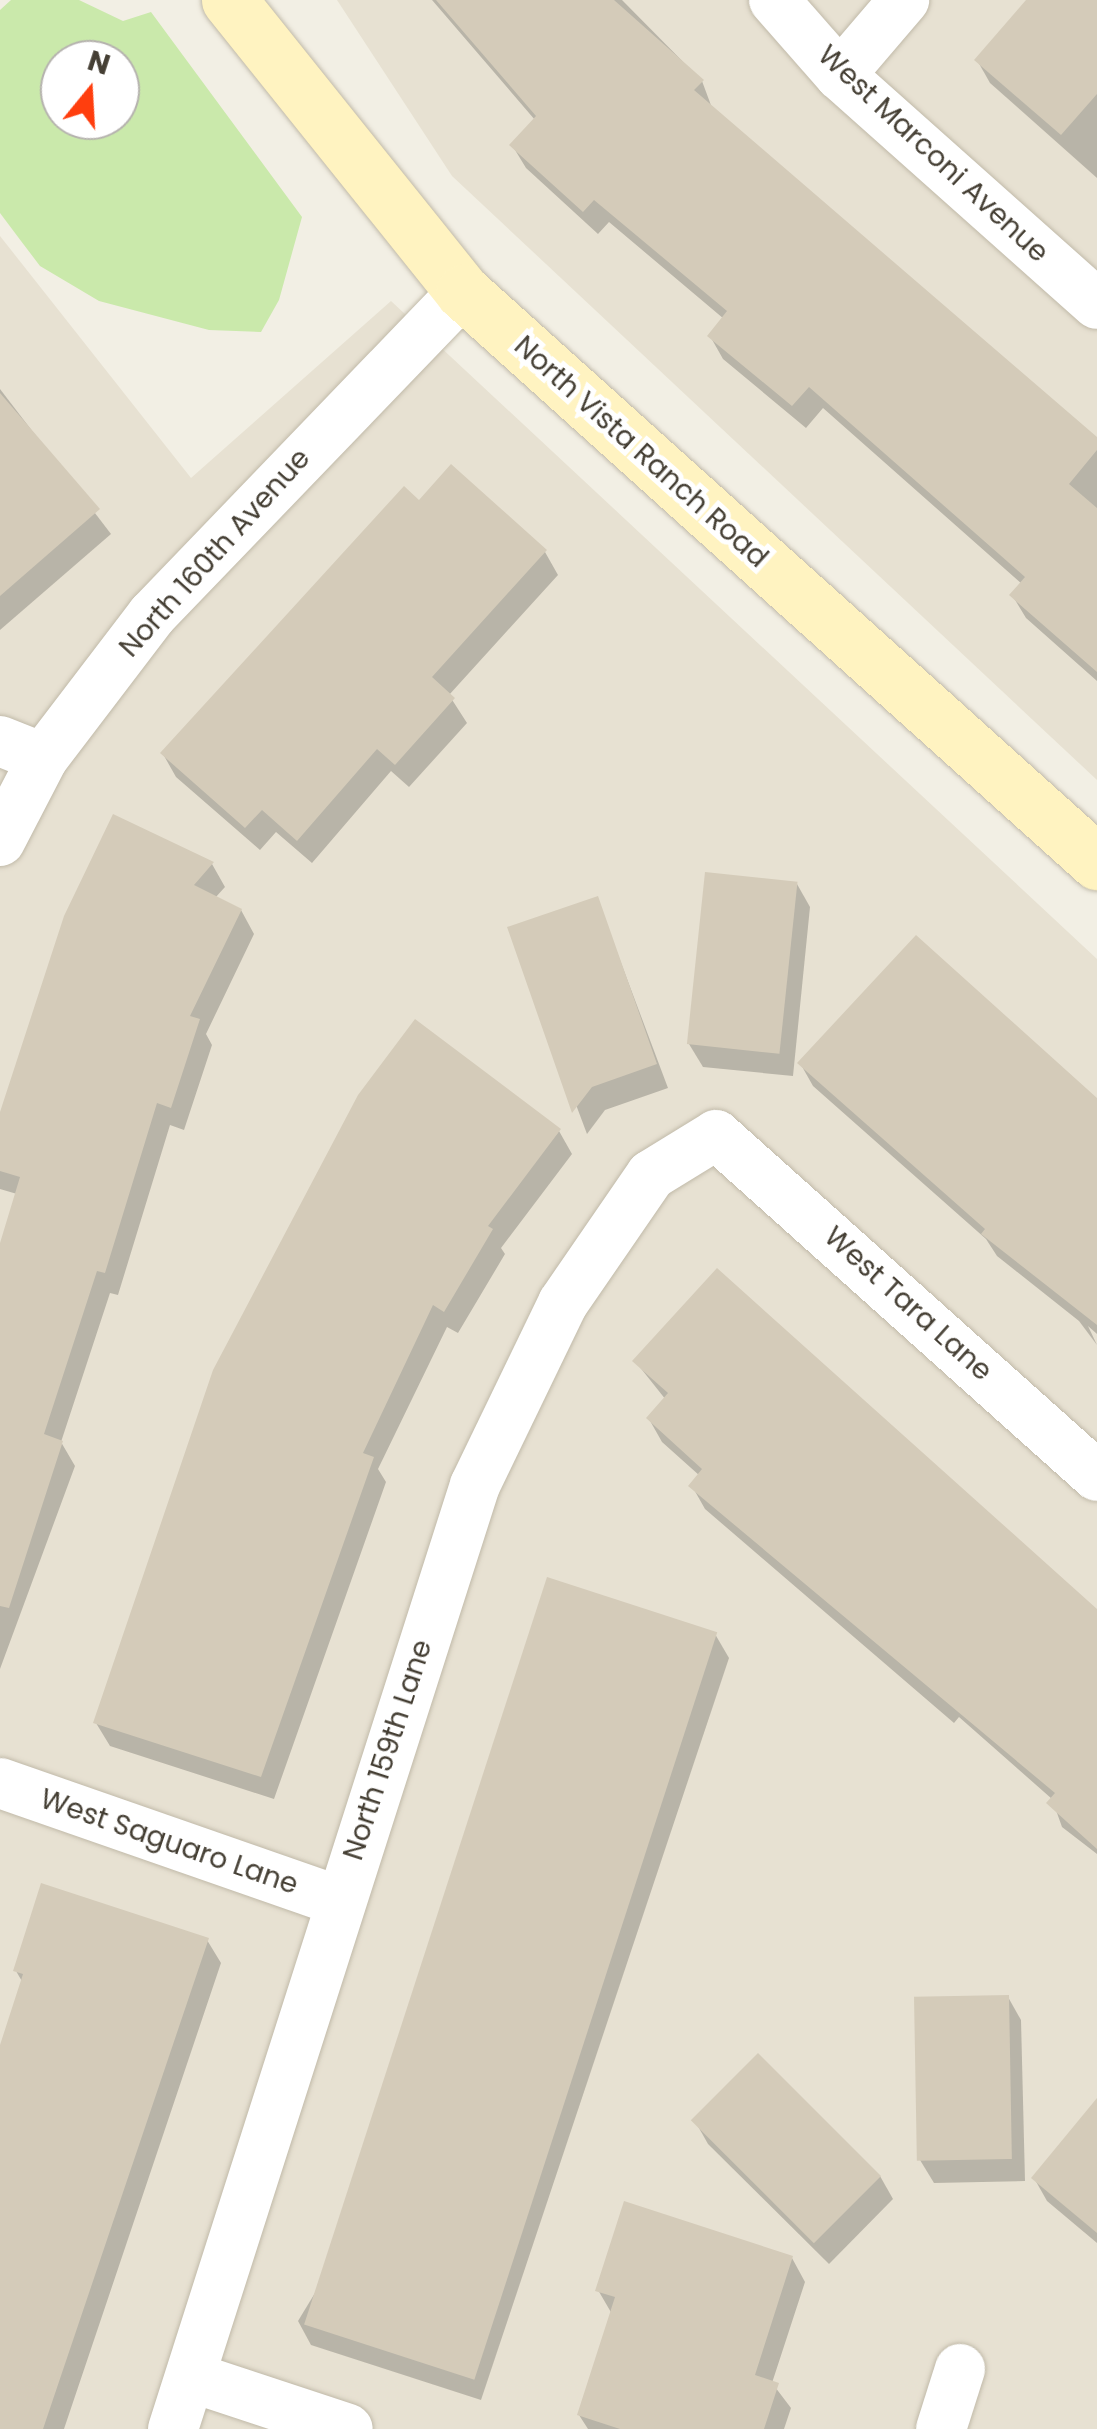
<!DOCTYPE html>
<html>
<head>
<meta charset="utf-8">
<style>
	body { margin:0 }
	#map { position:relative; width:1097px; height:2429px; overflow:hidden; background:#f2efe4; font-family:Poppins,sans-serif }
	div>[style] { position:absolute }
	[style*='--x'] { left:calc(var(--x)*1px); top:calc(var(--y)*1px); width:calc(var(--w)*1px); rotate:calc(var(--a)*1deg) }
	.residential>* { inset:0; background:#e7e1d2 }
	.green>* { inset:0; background:#cae9ab }
	.shadow>* { inset:0; background:#0003 }
	.building>* { inset:0; background:#d4cbb9; transform-origin:0 0 }
	.roads { filter:drop-shadow(0 0 2px #c1baa9) drop-shadow(0 0 2px #c1baa9) }
	.street>* { height:50px; margin:-25px; padding:0 25px; transform-origin:25px; border-radius:25px; background:#fff }
	.secondary>* { height:55px; margin:-27.5px; padding:0 27.5px; transform-origin:27.5px; border-radius:27.5px; background:#fff3c1 }
	span { translate:-50% -50%; white-space:nowrap; text-align:center; line-height:1.15; -webkit-text-stroke:10px #fff; paint-order:stroke }
	.street-label { font-size:28px; color:#453f34 }
	.north { position:absolute; left:40px; top:40px; width:100px; height:100px; box-sizing:border-box; background:#fff; border:2px solid #b5b2ae; border-radius:50%; rotate:18deg; font-size:28px; font-weight:700; line-height:40px; text-align:center; color:#453f34 }
	.north::after { content:''; display:block; margin:auto; width:35px; height:45px; background:#ff3e0e; clip-path:polygon(50% 0,100% 100%,50% 72%,0 100%) }
</style>
</head>
<body>
<div id="map">
	<div class="residential">
		<div style="clip-path:polygon(337px 0,1097px 0,1097px 780px,452px 176px)"></div>
		<div style="clip-path:polygon(0 236px,191px 478px,391px 301px,1097px 959px,1097px 2429px,0 2429px)"></div>
	</div>
	<div class="green">
		<div style="clip-path:polygon(evenodd,11px 0,79px 0,123px 21px,151px 12px,302px 217px,279px 300px,261px 332px,209px 330px,99px 301px,40px 266px,21px 241px,0 213px,0 10px,11px 0,60px 60px,120px 60px,120px 120px,60px 120px,60px 60px)"></div>
	</div>
	<div class="shadow">
		<div style="clip-path:polygon(432px 0,622px 0,702px 81px,712px 108px,1097px 440px,1097px 681px,1026px 618px,1012px 595px,1022px 584px,823px 408px,806px 428px,723px 359px,710px 336px,724px 319px,609px 222px,598px 234px,526px 168px,512px 145px,535px 120px)"></div>
		<div style="clip-path:polygon(1029px 0,1097px 0,1097px 178px,990px 83px,977px 60px)"></div>
		<div style="clip-path:polygon(0 389px,111px 534px,0 630px)"></div>
		<div style="clip-path:polygon(419px 503px,545px 552px,558px 575px,449px 695px,467px 723px,409px 787px,391px 771px,312px 863px,276px 832px,260px 850px,176px 777px,163px 754px)"></div>
		<div style="clip-path:polygon(114px 817px,212px 864px,225px 887px,215px 898px,241px 910px,254px 934px,206px 1034px,212px 1045px,184px 1130px,170px 1125px,118px 1295px,110px 1293px,61px 1442px,75px 1466px,0 1669px,0 1251px,17px 1194px,0 1189px,0 1122px)"></div>
		<div style="clip-path:polygon(797px 884px,810px 907px,793px 1076px,703px 1067px,689px 1044px)"></div>
		<div style="clip-path:polygon(597px 899px,668px 1088px,605px 1110px,587px 1134px,510px 929px)"></div>
		<div style="clip-path:polygon(916px 938px,1097px 1102px,1097px 1334px,1088px 1326px,1097px 1345px,1079px 1321px,997px 1256px,986px 1239px,813px 1086px,800px 1063px)"></div>
		<div style="clip-path:polygon(559px 1131px,572px 1154px,501px 1248px,505px 1254px,458px 1333px,447px 1327px,378px 1469px,386px 1482px,274px 1799px,110px 1746px,96px 1723px)"></div>
		<div style="clip-path:polygon(635px 1361px,1097px 1613px,1097px 1854px,1062px 1827px,1052px 1799px,959px 1717px,954px 1723px,705px 1509px,692px 1486px,700px 1476px,662px 1442px,649px 1419px,666px 1400px)"></div>
		<div style="clip-path:polygon(715px 1634px,729px 1658px,481px 2400px,311px 2345px,298px 2321px)"></div>
		<div style="clip-path:polygon(207px 1940px,221px 1963px,64px 2429px,0 2429px,0 2053px,23px 1983px,16px 1971px)"></div>
		<div style="clip-path:polygon(1008px 1997px,1021px 2020px,1025px 2181px,934px 2183px,920px 2160px)"></div>
		<div style="clip-path:polygon(1097px 2102px,1097px 2243px,1047px 2201px,1034px 2178px)"></div>
		<div style="clip-path:polygon(695px 2121px,880px 2176px,893px 2199px,829px 2264px,708px 2144px)"></div>
		<div style="clip-path:polygon(792px 2258px,805px 2282px,772px 2383px,791px 2408px,784px 2429px,588px 2429px,579px 2415px,612px 2314px,598px 2290px)"></div>
	</div>
	<div class="building">
		<div style="clip-path:polygon(436px 0,614px 0,704px 80px,694px 90px,1097px 437px,1097px 450px,1069px 484px,1097px 508px,1097px 672px,1009px 595px,1025px 577px,809px 387px,792px 406px,707px 336px,727px 311px,594px 200px,583px 212px,509px 145px,536px 116px)"></div>
		<div style="clip-path:polygon(1026px 0,1097px 0,1097px 94px,1061px 135px,974px 60px)"></div>
		<div style="clip-path:polygon(0 393px,100px 509px,0 596px)"></div>
		<div style="clip-path:polygon(451px 464px,547px 550px,432px 677px,455px 698px,395px 765px,377px 749px,297px 841px,262px 810px,245px 828px,160px 753px,404px 486px,419px 500px)"></div>
		<div style="clip-path:polygon(113px 814px,214px 862px,194px 885px,242px 909px,190px 1016px,200px 1019px,171px 1108px,157px 1103px,105px 1273px,97px 1271px,44px 1434px,63px 1441px,9px 1608px,0 1606px,0 1243px,20px 1177px,0 1171px,0 1112px,64px 916px)"></div>
		<div style="left:705px;top:872px;width:93px;height:173px;rotate:6deg"></div>
		<div style="clip-path:polygon(598px 896px,657px 1064px,592px 1087px,572px 1113px,507px 927px)"></div>
		<div style="clip-path:polygon(916px 935px,1097px 1098px,1097px 1325px,981px 1234px,985px 1229px,797px 1063px)"></div>
		<div style="clip-path:polygon(415px 1019px,561px 1129px,488px 1226px,493px 1229px,444px 1312px,433px 1305px,363px 1453px,374px 1457px,261px 1777px,93px 1723px,213px 1370px,358px 1095px)"></div>
		<div style="clip-path:polygon(717px 1268px,1097px 1609px,1097px 1849px,1046px 1803px,1055px 1793px,688px 1486px,702px 1469px,646px 1418px,668px 1393px,632px 1361px)"></div>
		<div style="left:547px;top:1577px;width:179px;height:786px;rotate:18deg"></div>
		<div style="clip-path:polygon(41px 1883px,209px 1938px,43px 2429px,0 2429px,0 2045px,23px 1974px,13px 1971px)"></div>
		<div style="left:1009px;top:1995px;width:164px;height:95px;rotate:89deg"></div>
		<div style="left:758px;top:2053px;width:174px;height:95px;rotate:45deg"></div>
		<div style="clip-path:polygon(1097px 2098px,1097px 2233px,1031px 2178px)"></div>
		<div style="clip-path:polygon(624px 2201px,793px 2256px,755px 2375px,779px 2383px,764px 2429px,620px 2429px,577px 2415px,615px 2297px,595px 2291px)"></div>
	</div>
	<div class="roads">
		<div class="street">
			<div style="--x:774;--y:0;--w:100;--a:48.7"></div>
			<div style="--x:840;--y:75;--w:344;--a:41.7"></div>
			<div style="--x:840;--y:75;--w:99;--a:-49.5"></div>
			<div style="--x:0;--y:741;--w:46;--a:21.6"></div>
			<div style="--x:0;--y:841;--w:93;--a:-62.6"></div>
			<div style="--x:43;--y:758;--w:180;--a:-52.7"></div>
			<div style="--x:152;--y:615;--w:448;--a:-46.1"></div>
			<div style="--x:0;--y:1783;--w:359;--a:19.2"></div>
			<div style="--x:191;--y:2377;--w:165;--a:18.3"></div>
			<div style="--x:173;--y:2429;--w:991;--a:-72.26"></div>
			<div style="--x:475;--y:1485;--w:202;--a:-64.2"></div>
			<div style="--x:563;--y:1303;--w:155;--a:-55.5"></div>
			<div style="--x:651;--y:1175;--w:76;--a:-31.6"></div>
			<div style="--x:716;--y:1135;--w:511;--a:41.83"></div>
			<div style="--x:941;--y:2429;--w:63;--a:-72.4"></div>
		</div>
		<div class="secondary">
			<div style="--x:229;--y:0;--w:374;--a:51.3"></div>
			<div style="--x:463;--y:292;--w:853;--a:41.96"></div>
		</div>
	</div>
	<div class="street-label">
		<span style="left:933px;top:154px;rotate:43deg">West Marconi Avenue</span>
		<span style="left:641px;top:452px;rotate:42deg">North Vista Ranch Road</span>
		<span style="left:215px;top:553px;rotate:-48deg">North 160th Avenue</span>
		<span style="left:908px;top:1304px;rotate:42deg">West Tara Lane</span>
		<span style="left:388px;top:1750px;rotate:-72deg">North 159th Lane</span>
		<span style="left:169px;top:1842px;rotate:19deg">West Saguaro Lane</span>
	</div>
	<div class="north">N</div>
</div>
</body>
</html>
